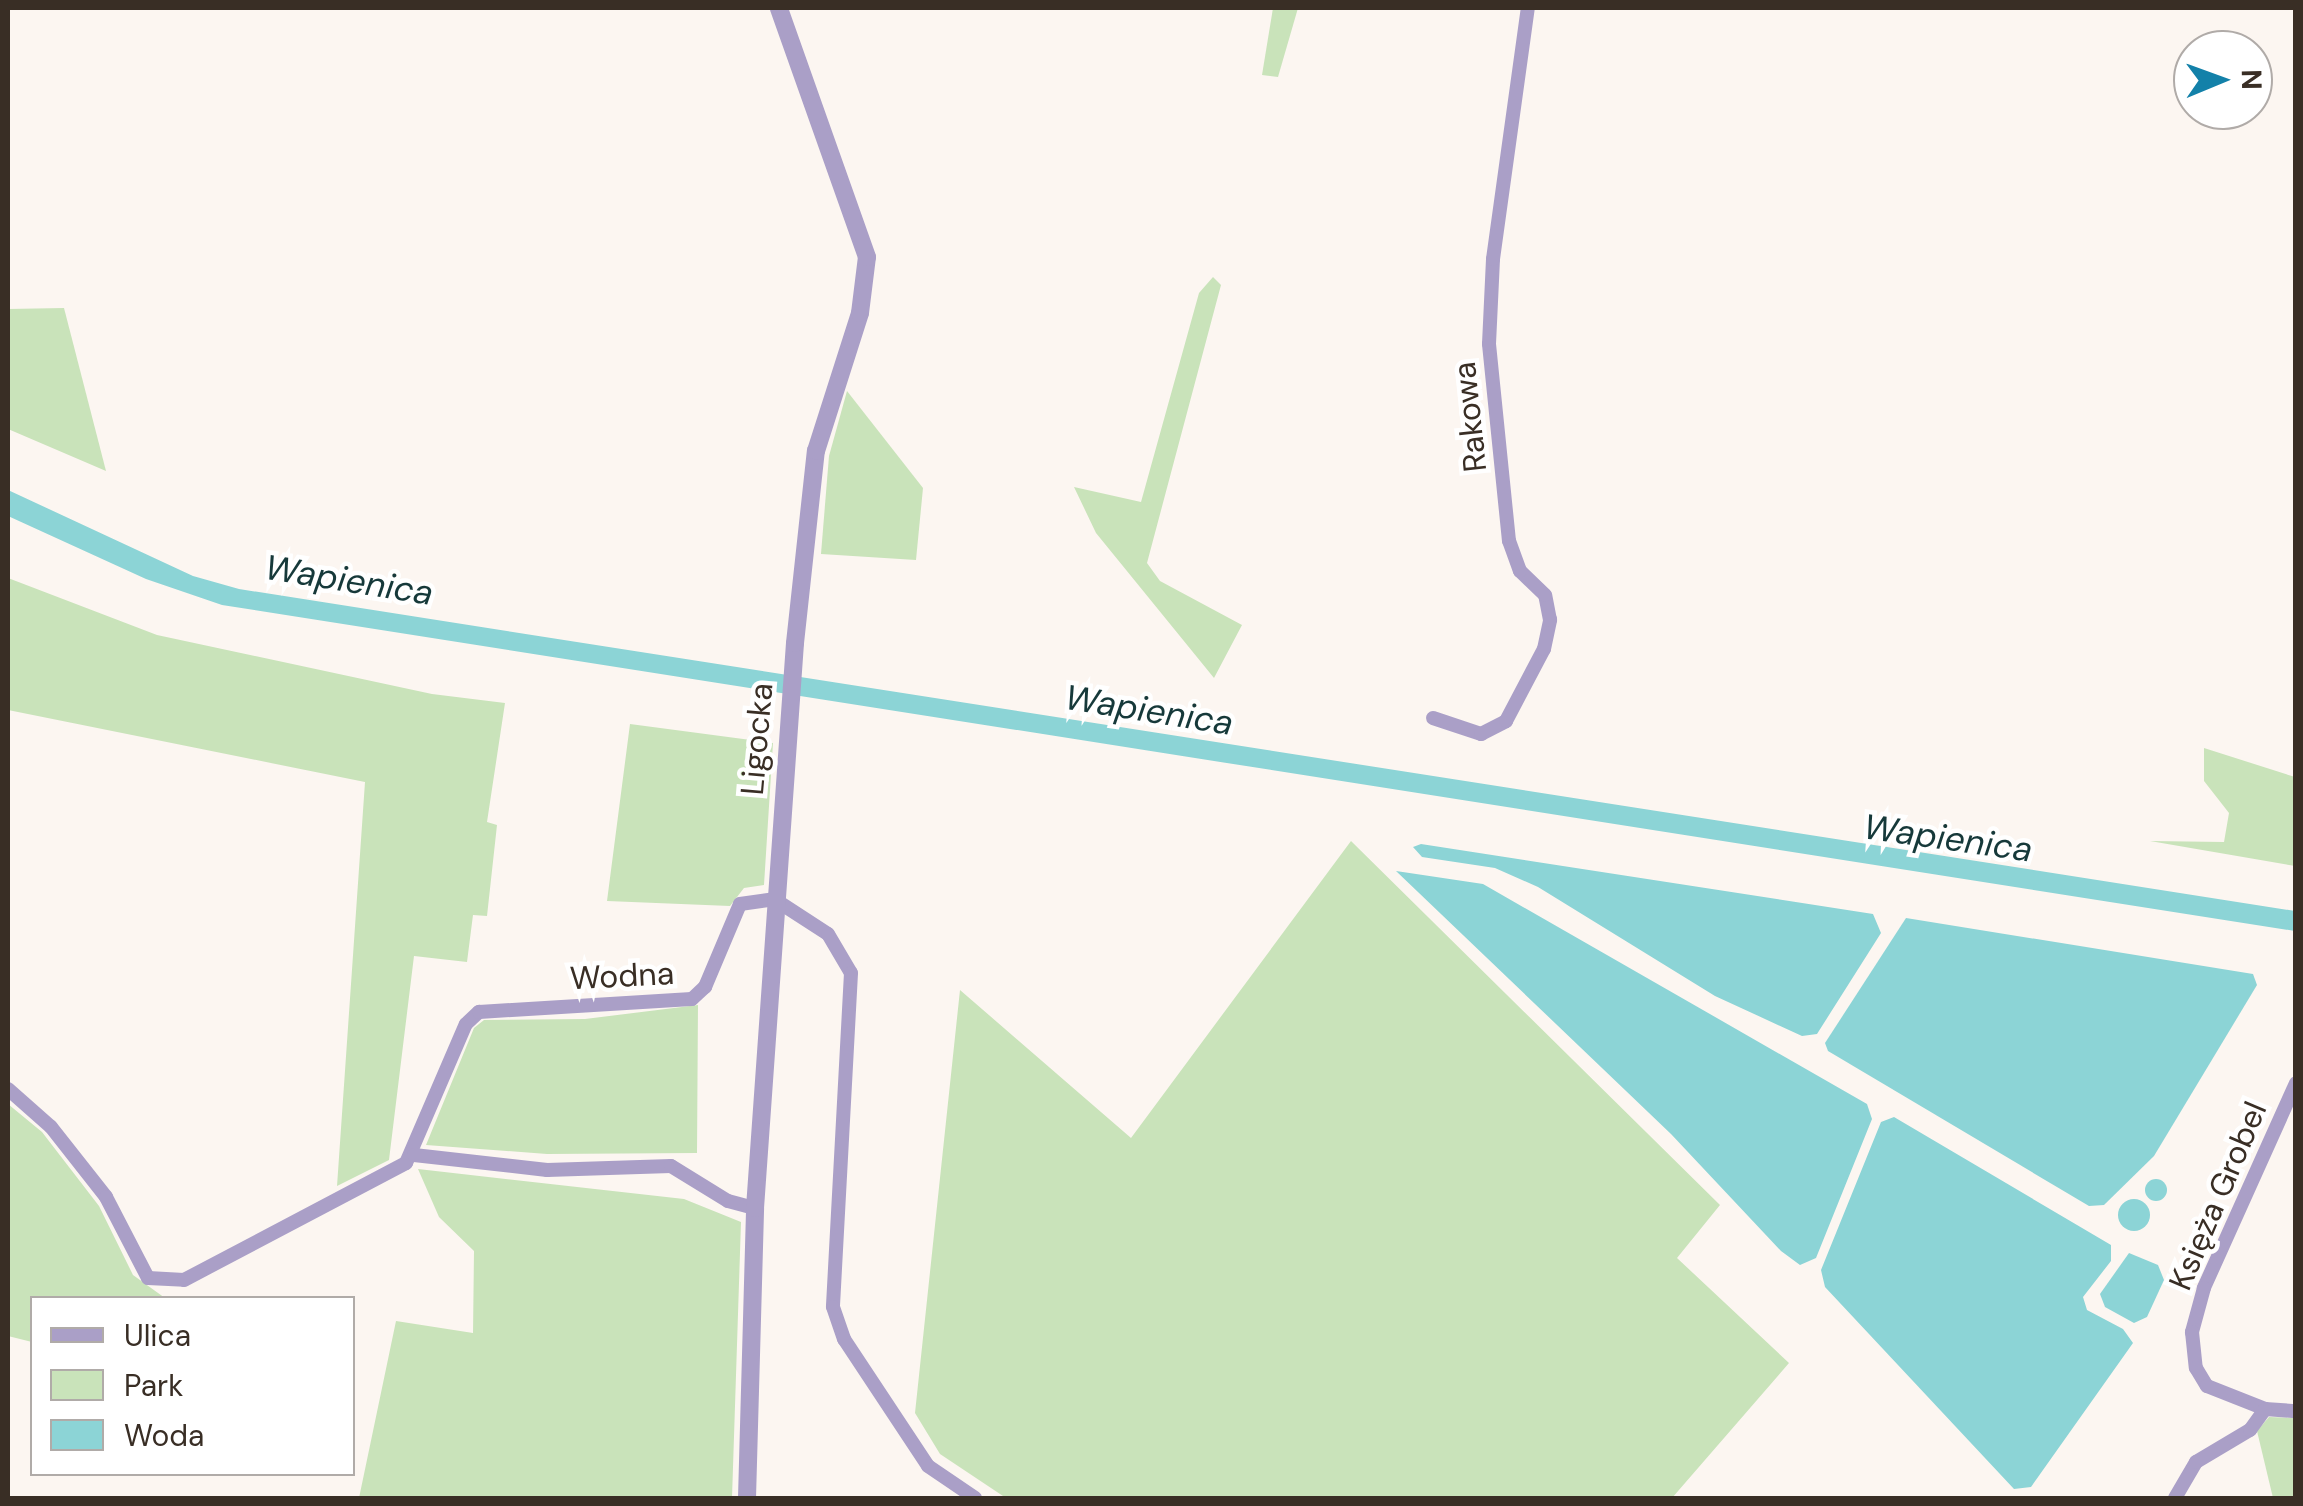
<!DOCTYPE html>
<html>
<head>
<meta charset="utf-8">
<style>
	body { margin:0 }
	#map { position:relative; width:2303px; height:1506px; overflow:hidden; background:#fcf6f1; font-family:"DM Sans",sans-serif }
	div>[style] { position:absolute }
	[style*='--x'] { left:calc(var(--x)*1px); top:calc(var(--y)*1px); width:calc(var(--w)*1px); rotate:calc(var(--a)*1deg) }
	.green>* { inset:0; background:#c9e3ba }
	.water>* { inset:0; background:#8cd4d6 }
	.round { border-radius:50% }
	.minor>* { height:14px; margin:-7px; padding:0 7px; transform-origin:7px; border-radius:7px; background:#aa9fc7 }
	.tertiary>* { height:18px; margin:-9px; padding:0 9px; transform-origin:9px; border-radius:9px; background:#aa9fc7 }
	span { translate:-50% -50%; white-space:nowrap; text-align:center; line-height:1.15; -webkit-text-stroke:9px #fff; paint-order:stroke }
	.street-label { font-size:32px; color:#392e25 }
	.water-label { font-size:35px; color:#16393a; font-style:italic }
	.frame { position:absolute; inset:0; border:10px solid #392e25; pointer-events:none }
	.legend { position:absolute; left:30px; top:1296px; width:325px; height:180px; box-sizing:border-box; background:#fff; border:2px solid #b0aba8; margin:0; padding:12px 18px; list-style:none; font-size:30px; color:#392e25 }
	.legend li { display:flex; align-items:center; gap:20px; height:50px }
	.legend b { width:50px; border:2px solid #b0aba8 }
	.north { position:absolute; left:2173px; top:30px; width:100px; height:100px; box-sizing:border-box; background:#fff; border:2px solid #b0aba8; border-radius:50%; rotate:89deg; font-size:28px; font-weight:700; line-height:40px; text-align:center; color:#392e25 }
	.north::after { content:''; display:block; margin:auto; width:35px; height:45px; background:#1381a9; clip-path:polygon(50% 0,100% 100%,50% 72%,0 100%) }
</style>
</head>
<body>
<div id="map">
	<div class="green">
		<div style="clip-path:polygon(1273px 8px,1298px 8px,1278px 77px,1262px 75px)"></div>
		<div style="clip-path:polygon(1213px 277px,1221px 285px,1147px 563px,1160px 581px,1242px 625px,1214px 678px,1096px 533px,1074px 487px,1141px 502px,1199px 293px)"></div>
		<div style="clip-path:polygon(64px 308px,106px 471px,8px 429px,8px 309px)"></div>
		<div style="clip-path:polygon(847px 391px,923px 488px,916px 560px,821px 554px,829px 456px)"></div>
		<div style="clip-path:polygon(8px 578px,157px 635px,432px 694px,505px 703px,487px 822px,497px 825px,487px 916px,473px 915px,467px 962px,414px 956px,389px 1160px,337px 1186px,365px 782px,8px 710px)"></div>
		<div style="clip-path:polygon(630px 724px,773px 743px,764px 885px,744px 888px,730px 906px,607px 901px)"></div>
		<div style="clip-path:polygon(2204px 748px,2295px 777px,2295px 866px,2150px 841px,2224px 842px,2229px 813px,2204px 781px)"></div>
		<div style="clip-path:polygon(1351px 841px,1720px 1205px,1677px 1258px,1789px 1363px,1672px 1498px,1006px 1498px,940px 1454px,915px 1413px,960px 990px,1131px 1138px)"></div>
		<div style="clip-path:polygon(698px 1005px,697px 1153px,547px 1154px,426px 1145px,474px 1028px,484px 1020px,585px 1019px)"></div>
		<div style="clip-path:polygon(8px 1104px,42px 1132px,99px 1206px,133px 1275px,165px 1298px,32px 1298px,32px 1342px,8px 1336px)"></div>
		<div style="clip-path:polygon(418px 1169px,684px 1199px,741px 1222px,732px 1498px,359px 1498px,396px 1321px,473px 1333px,474px 1251px,439px 1217px)"></div>
		<div style="clip-path:polygon(2269px 1417px,2295px 1418px,2295px 1498px,2273px 1498px,2257px 1431px)"></div>
	</div>
	<div class="water">
		<div style="clip-path:polygon(8px 490px,193px 576px,239px 589px,2295px 911px,2295px 931px,222px 605px,146px 579px,8px 516px)"></div>
		<div style="clip-path:polygon(1421px 844px,1873px 914px,1881px 933px,1817px 1034px,1802px 1036px,1715px 996px,1538px 887px,1495px 868px,1422px 857px,1413px 847px)"></div>
		<div style="clip-path:polygon(1396px 871px,1483px 884px,1867px 1104px,1872px 1119px,1816px 1258px,1800px 1265px,1781px 1251px,1671px 1134px)"></div>
		<div style="clip-path:polygon(1906px 918px,2253px 974px,2257px 985px,2154px 1156px,2104px 1205px,2089px 1206px,1828px 1051px,1825px 1043px)"></div>
		<div style="clip-path:polygon(1894px 1117px,2111px 1245px,2111px 1261px,2083px 1297px,2087px 1310px,2123px 1329px,2133px 1343px,2031px 1487px,2014px 1489px,1825px 1287px,1821px 1270px,1881px 1122px)"></div>
		<div class="round" style="left:2145px;top:1179px;width:22px;height:22px"></div>
		<div class="round" style="left:2118px;top:1199px;width:32px;height:32px"></div>
		<div style="clip-path:polygon(2129px 1253px,2158px 1265px,2164px 1280px,2147px 1317px,2134px 1323px,2105px 1307px,2100px 1294px)"></div>
	</div>
	<div class="minor">
		<div style="--x:1433;--y:718;--w:51;--a:18.4"></div>
		<div style="--x:1481;--y:734;--w:28;--a:-27"></div>
		<div style="--x:1506;--y:721;--w:81;--a:-62.2"></div>
		<div style="--x:1544;--y:649;--w:30;--a:-78"></div>
		<div style="--x:1550;--y:620;--w:25;--a:-101"></div>
		<div style="--x:1545;--y:595;--w:35;--a:-136"></div>
		<div style="--x:1520;--y:571;--w:32;--a:-110"></div>
		<div style="--x:1509;--y:541;--w:198;--a:-95.8"></div>
		<div style="--x:1489;--y:344;--w:85;--a:-87.3"></div>
		<div style="--x:1493;--y:259;--w:253;--a:-82.1"></div>
		<div style="--x:2296;--y:1083;--w:225;--a:114.2"></div>
		<div style="--x:2204;--y:1288;--w:46;--a:105.3"></div>
		<div style="--x:2192;--y:1332;--w:36;--a:84"></div>
		<div style="--x:2196;--y:1368;--w:21;--a:59"></div>
		<div style="--x:2207;--y:1386;--w:62;--a:21.6"></div>
		<div style="--x:2265;--y:1409;--w:31;--a:4"></div>
		<div style="--x:8;--y:1089;--w:57;--a:41.5"></div>
		<div style="--x:51;--y:1127;--w:89;--a:51.8"></div>
		<div style="--x:106;--y:1197;--w:91;--a:62.6"></div>
		<div style="--x:148;--y:1278;--w:36;--a:3"></div>
		<div style="--x:184;--y:1280;--w:251;--a:-27.8"></div>
		<div style="--x:406;--y:1163;--w:151;--a:-66.7"></div>
		<div style="--x:466;--y:1024;--w:18;--a:-43"></div>
		<div style="--x:479;--y:1012;--w:213;--a:-3.5"></div>
		<div style="--x:692;--y:999;--w:18;--a:-43"></div>
		<div style="--x:705;--y:987;--w:90;--a:-67.1"></div>
		<div style="--x:740;--y:904;--w:34;--a:-8"></div>
		<div style="--x:774;--y:899;--w:64;--a:32.9"></div>
		<div style="--x:828;--y:934;--w:45;--a:59.5"></div>
		<div style="--x:851;--y:973;--w:334;--a:93.1"></div>
		<div style="--x:833;--y:1307;--w:34;--a:71"></div>
		<div style="--x:844;--y:1339;--w:152;--a:56.5"></div>
		<div style="--x:928;--y:1466;--w:57;--a:34.2"></div>
		<div style="--x:414;--y:1155;--w:134;--a:6.4"></div>
		<div style="--x:547;--y:1170;--w:124;--a:-1.8"></div>
		<div style="--x:671;--y:1166;--w:67;--a:31.6"></div>
		<div style="--x:728;--y:1201;--w:28;--a:15"></div>
		<div style="--x:2175;--y:1498;--w:42;--a:-59.7"></div>
		<div style="--x:2196;--y:1462;--w:63;--a:-30.7"></div>
		<div style="--x:2250;--y:1430;--w:26;--a:-54"></div>
	</div>
	<div class="tertiary">
		<div style="--x:747;--y:1498;--w:290;--a:-88.4"></div>
		<div style="--x:755;--y:1208;--w:566;--a:-85.95"></div>
		<div style="--x:795;--y:643;--w:193;--a:-83.8"></div>
		<div style="--x:816;--y:451;--w:145;--a:-72.3"></div>
		<div style="--x:860;--y:313;--w:56;--a:-82.9"></div>
		<div style="--x:867;--y:257;--w:264;--a:-109.5"></div>
	</div>
	<div class="street-label">
		<span style="left:1470px;top:417px;rotate:-96deg">Rakowa</span>
		<span style="left:757px;top:739px;rotate:-85deg">Ligocka</span>
		<span style="left:622px;top:976px;rotate:-3deg">Wodna</span>
		<span style="left:2218px;top:1196px;rotate:-67deg">Księża Grobel</span>
	</div>
	<div class="water-label">
		<span style="left:349px;top:580px;rotate:9deg">Wapienica</span>
		<span style="left:1149px;top:710px;rotate:9deg">Wapienica</span>
		<span style="left:1948px;top:838px;rotate:8deg">Wapienica</span>
	</div>
	<div class="frame"></div>
	<ul class="legend">
	<li><b style="height:12px;background:#aa9fc7"></b>Ulica</li>
	<li><b style="height:28px;background:#c9e3ba"></b>Park</li>
	<li><b style="height:28px;background:#8cd4d6"></b>Woda</li>
	</ul>
	<div class="north">N</div>
</div>
</body>
</html>
